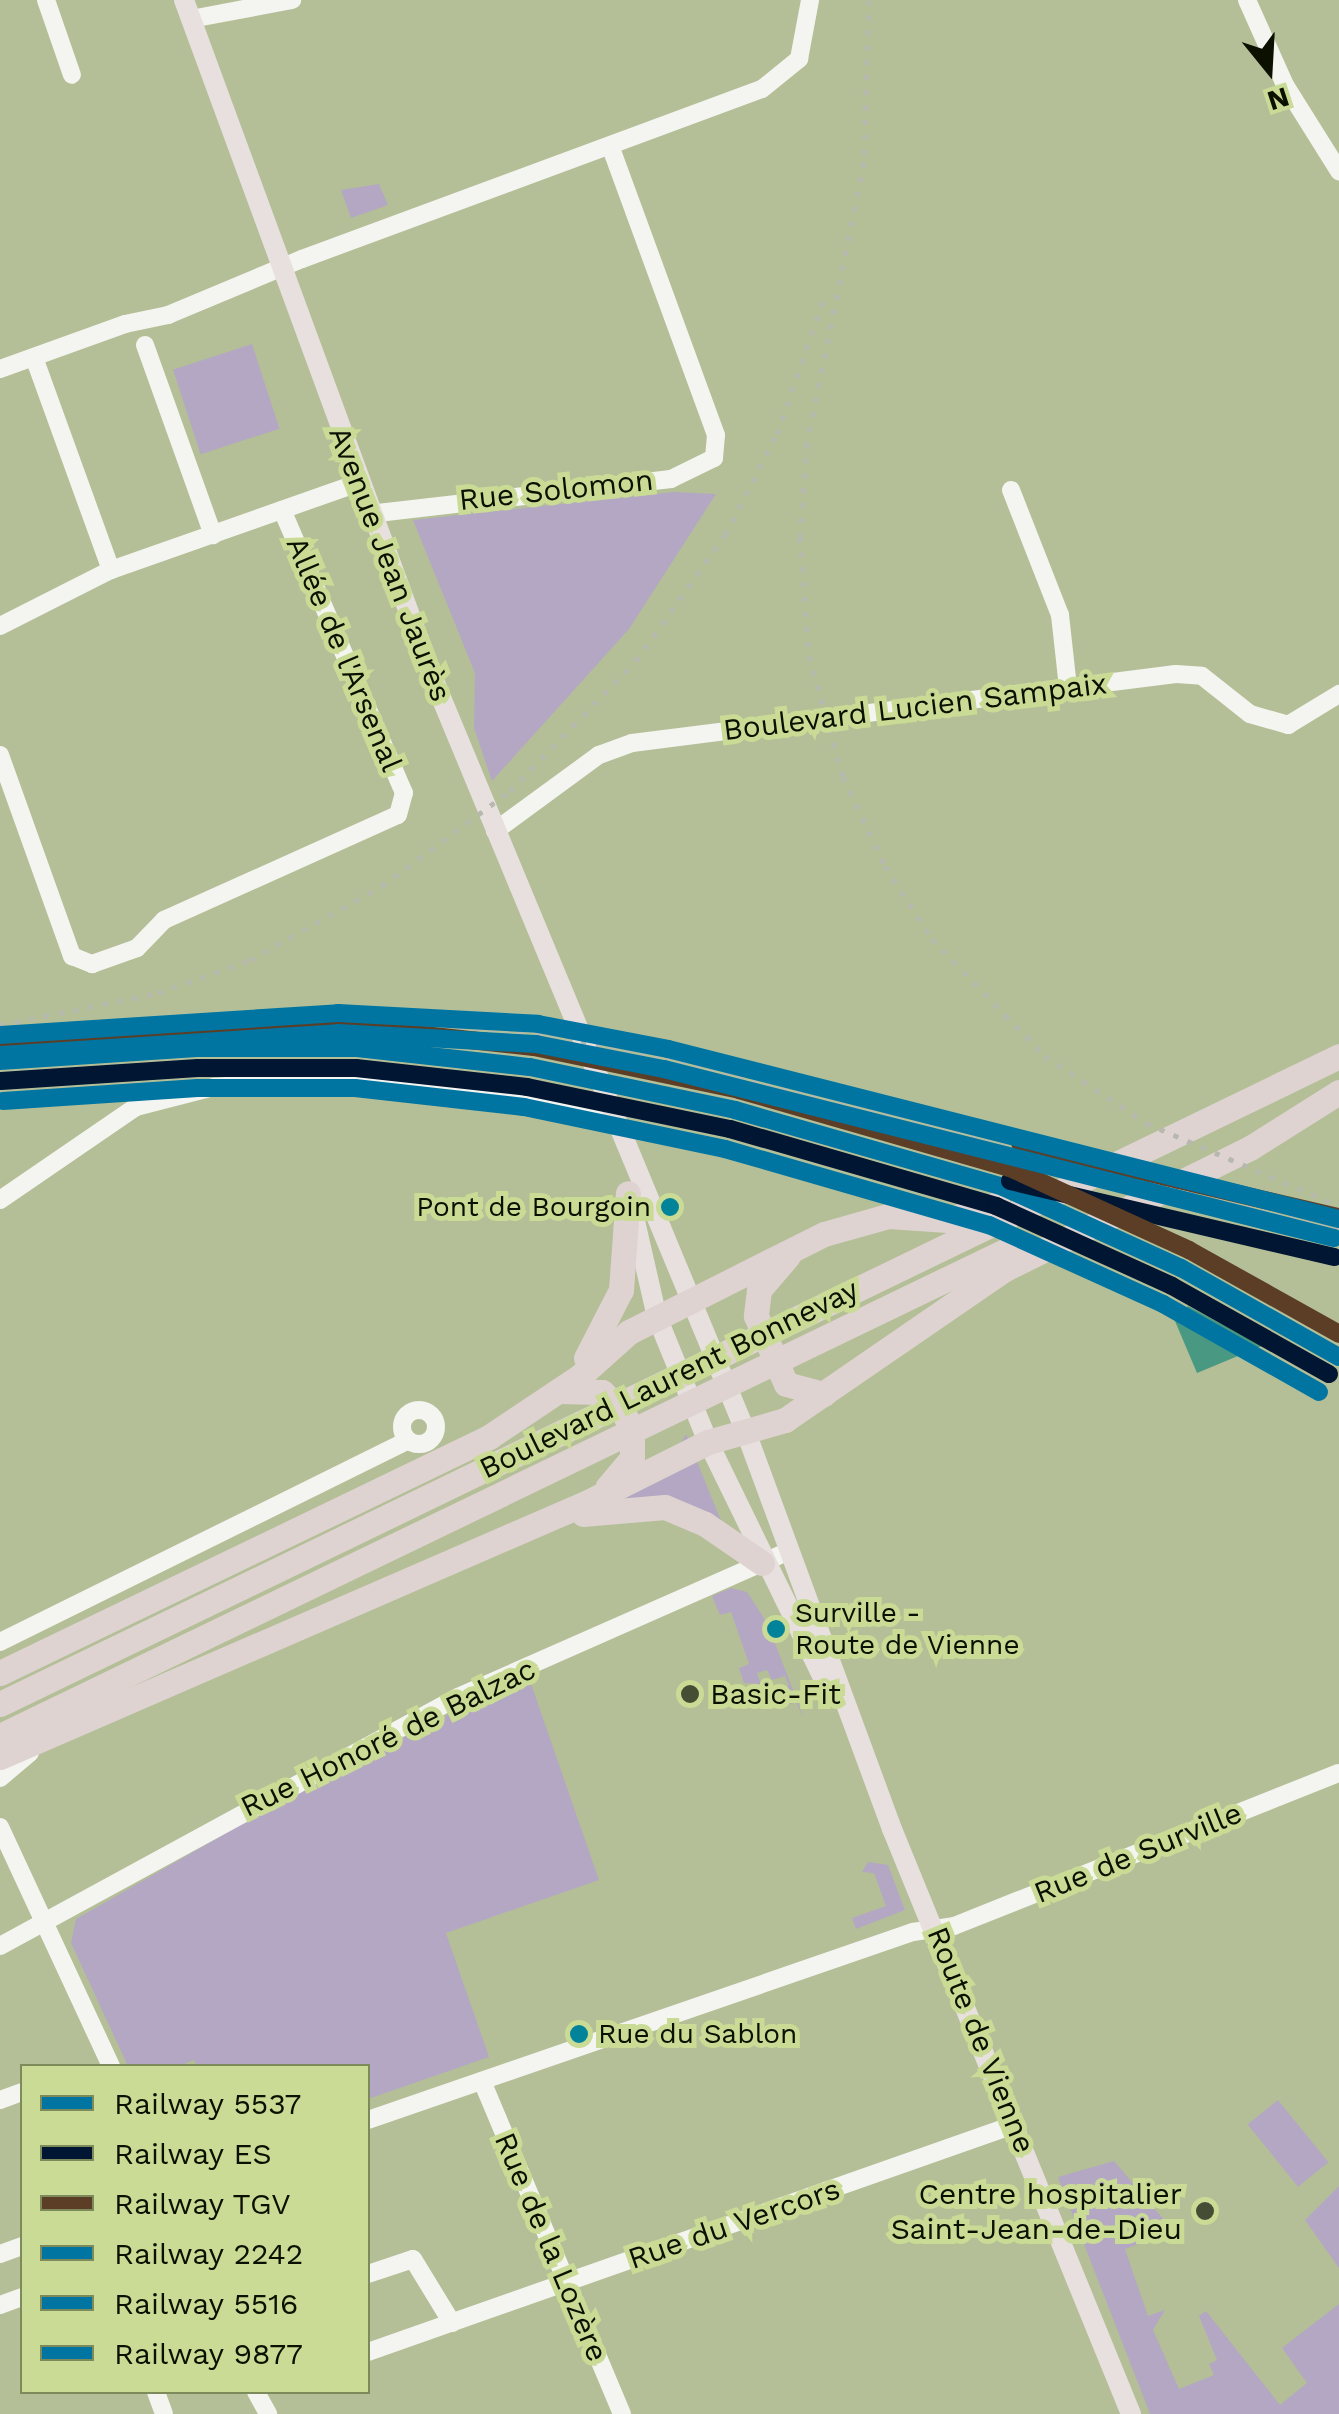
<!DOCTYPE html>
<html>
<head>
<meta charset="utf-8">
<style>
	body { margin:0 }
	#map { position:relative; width:1339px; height:2414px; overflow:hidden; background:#b4bf98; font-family:"Work Sans",sans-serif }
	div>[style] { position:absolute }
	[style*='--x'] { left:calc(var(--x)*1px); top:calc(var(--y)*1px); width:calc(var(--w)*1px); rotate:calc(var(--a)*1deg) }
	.green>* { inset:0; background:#b3a7c3; transform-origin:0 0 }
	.water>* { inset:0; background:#499881 }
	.minor>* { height:18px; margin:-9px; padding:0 9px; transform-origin:9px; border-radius:9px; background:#f4f5f0 }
	.minor>.ring { margin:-9px; padding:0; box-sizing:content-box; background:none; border:18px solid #f4f5f0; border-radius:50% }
	.major>* { height:20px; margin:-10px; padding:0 10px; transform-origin:10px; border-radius:10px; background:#e7e0de }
	.highway>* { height:25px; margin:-12.5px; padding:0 12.5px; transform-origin:12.5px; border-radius:12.5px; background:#ded3d1 }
	.rail>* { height:5px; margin-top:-2.5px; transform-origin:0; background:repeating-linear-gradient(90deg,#b7b9af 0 5px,transparent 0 15px) }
	.rail-1>* { height:18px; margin:-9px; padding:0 9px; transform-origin:9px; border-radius:9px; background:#0075a1 }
	.rail-2>* { height:18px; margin:-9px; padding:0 9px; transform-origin:9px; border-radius:9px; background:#011633 }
	.rail-3>* { height:18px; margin:-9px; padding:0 9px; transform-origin:9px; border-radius:9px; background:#5c3e26 }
	.rail-4>* { height:18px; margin:-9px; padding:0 9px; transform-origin:9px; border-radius:9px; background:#0075a1 }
	.rail-5>* { height:18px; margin:-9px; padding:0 9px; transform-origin:9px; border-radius:9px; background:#0075a1 }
	.rail-6>* { height:18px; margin:-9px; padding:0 9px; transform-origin:9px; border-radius:9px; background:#0075a1 }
	.dots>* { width:28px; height:28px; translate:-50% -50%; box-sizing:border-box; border:5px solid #c9db95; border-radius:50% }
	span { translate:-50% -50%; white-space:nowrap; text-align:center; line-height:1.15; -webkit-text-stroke:10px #c9db95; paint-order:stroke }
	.bus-label { font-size:28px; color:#0b1000 }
	.right { translate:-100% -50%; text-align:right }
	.left { translate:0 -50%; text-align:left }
	.street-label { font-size:30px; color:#0b1000 }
	.poi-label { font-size:30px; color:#0b1000 }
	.legend { position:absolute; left:20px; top:2064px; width:350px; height:330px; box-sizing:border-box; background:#c9db95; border:2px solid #7d8a59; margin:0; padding:12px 18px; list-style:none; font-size:30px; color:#0b1000 }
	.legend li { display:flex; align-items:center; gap:20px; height:50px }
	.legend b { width:50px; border:2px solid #7d8a59 }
	.north { position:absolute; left:1219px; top:20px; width:100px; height:100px; -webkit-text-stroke:8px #c9db95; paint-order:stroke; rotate:162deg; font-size:28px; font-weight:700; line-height:40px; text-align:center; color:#0b1000 }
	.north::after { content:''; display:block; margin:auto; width:35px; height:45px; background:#0b1000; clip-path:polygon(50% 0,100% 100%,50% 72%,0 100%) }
</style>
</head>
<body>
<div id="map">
	<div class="green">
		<div style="clip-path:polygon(379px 184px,388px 205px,351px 218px,341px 190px)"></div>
		<div style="left:252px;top:344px;width:89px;height:83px;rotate:72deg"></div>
		<div style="clip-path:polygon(674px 492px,716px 494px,629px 629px,492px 781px,474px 728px,475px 673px,413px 520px)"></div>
		<div style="clip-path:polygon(686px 1434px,723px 1526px,619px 1498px,669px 1464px)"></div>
		<div style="clip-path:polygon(731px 1588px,747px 1592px,767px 1623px,804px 1718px,796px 1702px,785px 1706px,794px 1698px,790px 1689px,779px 1690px,789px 1686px,785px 1676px,772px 1680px,767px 1670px,757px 1673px,761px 1684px,744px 1683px,739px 1668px,749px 1664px,731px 1612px,720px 1615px,712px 1596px)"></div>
		<div style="clip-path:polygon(529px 1678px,599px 1880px,446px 1933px,489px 2057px,368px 2099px,368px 2066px,197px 2066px,194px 2060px,179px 2066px,128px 2066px,71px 1943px,76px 1919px,375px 1748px)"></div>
		<div style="clip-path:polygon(868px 1862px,888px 1865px,905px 1910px,856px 1929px,852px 1918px,886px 1906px,874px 1873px,862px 1872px)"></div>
		<div style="left:1278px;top:2100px;width:80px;height:39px;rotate:51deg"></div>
		<div style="clip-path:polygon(1114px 2161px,1165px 2221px,1153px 2226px,1157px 2237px,1125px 2249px,1148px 2316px,1165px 2310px,1153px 2330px,1179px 2389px,1214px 2375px,1209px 2364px,1217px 2360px,1199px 2316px,1206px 2311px,1280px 2405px,1307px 2383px,1282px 2348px,1339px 2304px,1339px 2414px,1150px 2414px,1058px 2177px)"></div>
		<div style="clip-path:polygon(1339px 2186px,1339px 2268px,1305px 2220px)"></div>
	</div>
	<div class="water">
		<div style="clip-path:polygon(1188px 1306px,1262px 1346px,1197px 1373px,1175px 1321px)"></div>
	</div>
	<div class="minor">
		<div style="--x:46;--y:0;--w:79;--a:70.9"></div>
		<div style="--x:1247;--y:0;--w:93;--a:65.9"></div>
		<div style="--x:1285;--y:85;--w:102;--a:57.9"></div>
		<div style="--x:191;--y:19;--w:103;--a:-10.7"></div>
		<div style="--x:145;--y:345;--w:202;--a:70.3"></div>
		<div style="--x:0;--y:369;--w:133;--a:-19.8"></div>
		<div style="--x:125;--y:324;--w:44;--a:-11.8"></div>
		<div style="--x:168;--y:315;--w:145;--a:-22.7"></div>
		<div style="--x:302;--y:259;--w:490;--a:-20.3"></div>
		<div style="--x:762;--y:89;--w:48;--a:-39"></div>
		<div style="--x:799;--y:59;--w:60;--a:-79.4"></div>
		<div style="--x:1011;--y:490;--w:134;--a:68.6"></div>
		<div style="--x:1060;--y:615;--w:72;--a:83.7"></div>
		<div style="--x:369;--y:514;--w:304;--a:-6.6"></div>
		<div style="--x:671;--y:479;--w:48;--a:-26"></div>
		<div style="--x:714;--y:458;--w:23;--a:-85"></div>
		<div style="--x:716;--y:435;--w:308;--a:-110.1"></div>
		<div style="--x:111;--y:570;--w:262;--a:-19.4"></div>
		<div style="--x:0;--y:626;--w:124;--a:-26.8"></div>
		<div style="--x:111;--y:570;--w:226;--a:-109.9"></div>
		<div style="--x:0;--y:755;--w:214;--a:70.3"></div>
		<div style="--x:72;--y:956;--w:22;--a:22"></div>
		<div style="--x:92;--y:964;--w:48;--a:-19.6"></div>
		<div style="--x:137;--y:948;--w:39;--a:-46"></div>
		<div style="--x:164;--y:920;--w:256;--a:-24.2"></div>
		<div style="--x:398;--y:815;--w:23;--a:-75"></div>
		<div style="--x:404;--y:793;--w:308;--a:-113.3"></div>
		<div style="--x:495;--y:831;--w:129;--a:-36.2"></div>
		<div style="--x:599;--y:755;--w:35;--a:-20"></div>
		<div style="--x:632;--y:743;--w:548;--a:-7.23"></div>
		<div style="--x:1176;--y:674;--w:26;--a:4"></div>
		<div style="--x:1202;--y:676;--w:61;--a:38.4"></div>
		<div style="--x:1250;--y:714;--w:40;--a:16"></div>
		<div style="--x:1288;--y:725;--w:60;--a:-31.3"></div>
		<div style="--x:0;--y:1200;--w:165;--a:-34.4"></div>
		<div style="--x:136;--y:1107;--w:81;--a:-14.4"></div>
		<div style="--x:214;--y:1087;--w:144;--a:-4.8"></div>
		<div style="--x:358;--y:1075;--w:181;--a:7.3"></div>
		<div style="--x:538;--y:1098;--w:77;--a:17.3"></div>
		<div class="ring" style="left:402px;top:1410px;width:16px;height:16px"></div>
		<div style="--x:0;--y:1642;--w:455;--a:-26.3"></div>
		<div style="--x:0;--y:1778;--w:39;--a:-40"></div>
		<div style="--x:0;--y:1827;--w:264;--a:65.1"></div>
		<div style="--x:0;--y:1946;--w:521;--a:-28.53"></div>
		<div style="--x:458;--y:1697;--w:360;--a:-23.8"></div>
		<div style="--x:482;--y:2081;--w:361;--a:67.2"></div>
		<div style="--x:0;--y:2100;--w:23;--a:-20"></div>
		<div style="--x:368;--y:2120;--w:577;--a:-19.03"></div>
		<div style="--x:913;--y:1932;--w:41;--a:-8.3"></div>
		<div style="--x:954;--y:1926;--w:414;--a:-21.7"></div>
		<div style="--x:0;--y:2254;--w:23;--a:-20"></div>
		<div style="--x:368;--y:2274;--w:47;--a:-18.4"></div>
		<div style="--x:413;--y:2259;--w:75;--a:58.6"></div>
		<div style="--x:0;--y:2305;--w:23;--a:-20"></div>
		<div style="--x:368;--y:2352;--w:687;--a:-19.38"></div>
		<div style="--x:156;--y:2392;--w:23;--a:70"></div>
		<div style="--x:256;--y:2392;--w:25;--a:61"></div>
	</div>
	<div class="major">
		<div style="--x:184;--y:0;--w:722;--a:69.83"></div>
		<div style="--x:433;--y:678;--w:820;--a:67.47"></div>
		<div style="--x:747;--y:1435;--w:420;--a:69.8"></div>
		<div style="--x:892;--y:1829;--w:632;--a:67.78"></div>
		<div style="--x:632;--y:1208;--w:112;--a:77.1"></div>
		<div style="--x:657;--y:1317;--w:135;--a:67.8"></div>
		<div style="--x:708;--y:1442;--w:278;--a:64"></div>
	</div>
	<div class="highway">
		<div style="--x:788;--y:1256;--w:45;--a:130.5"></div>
		<div style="--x:759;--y:1290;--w:26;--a:97"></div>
		<div style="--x:756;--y:1316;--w:74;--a:66.2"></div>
		<div style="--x:786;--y:1384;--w:39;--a:15"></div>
		<div style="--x:586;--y:1358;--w:76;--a:-62.8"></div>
		<div style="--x:621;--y:1290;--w:97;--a:-85.9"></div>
		<div style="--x:559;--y:1391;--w:43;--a:1.3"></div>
		<div style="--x:602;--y:1392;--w:29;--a:44"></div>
		<div style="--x:623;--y:1412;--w:19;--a:62"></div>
		<div style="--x:632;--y:1429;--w:29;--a:90"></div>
		<div style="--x:632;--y:1458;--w:38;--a:130"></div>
		<div style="--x:583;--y:1514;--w:82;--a:-4.9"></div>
		<div style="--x:665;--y:1507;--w:43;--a:23"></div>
		<div style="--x:705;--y:1524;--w:69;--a:34.4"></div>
		<div style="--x:0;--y:1673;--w:543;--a:-25.76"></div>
		<div style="--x:489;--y:1437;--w:110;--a:-33.8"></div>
		<div style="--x:580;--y:1376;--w:66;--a:-41.9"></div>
		<div style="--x:629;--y:1332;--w:218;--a:-26.7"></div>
		<div style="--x:824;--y:1234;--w:66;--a:-15.7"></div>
		<div style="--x:888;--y:1216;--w:60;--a:3.8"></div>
		<div style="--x:948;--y:1220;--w:52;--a:-18.1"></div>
		<div style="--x:0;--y:1704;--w:1488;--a:-25.82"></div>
		<div style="--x:0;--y:1736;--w:1125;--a:-25.77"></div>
		<div style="--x:0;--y:1757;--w:641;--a:-23.45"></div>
		<div style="--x:588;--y:1502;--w:134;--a:-26.6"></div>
		<div style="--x:708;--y:1442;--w:80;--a:-15.9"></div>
		<div style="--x:785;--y:1420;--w:265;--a:-34.5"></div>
		<div style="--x:1003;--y:1270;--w:275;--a:-26.3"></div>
		<div style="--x:1250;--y:1148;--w:105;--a:-32.2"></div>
	</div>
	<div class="rail">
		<div style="--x:869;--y:0;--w:162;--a:91.8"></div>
		<div style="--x:864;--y:162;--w:287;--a:101.5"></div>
		<div style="--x:807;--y:443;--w:94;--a:94.3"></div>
		<div style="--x:800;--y:537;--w:119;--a:85.7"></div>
		<div style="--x:809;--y:656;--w:126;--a:74.3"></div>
		<div style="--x:843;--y:777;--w:98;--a:64.7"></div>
		<div style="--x:885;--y:866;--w:87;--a:57.2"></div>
		<div style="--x:932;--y:939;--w:163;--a:46"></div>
		<div style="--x:1045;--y:1056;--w:121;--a:33.6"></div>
		<div style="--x:1146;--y:1123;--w:210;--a:23.3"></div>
		<div style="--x:0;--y:1025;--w:161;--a:-11.4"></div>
		<div style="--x:158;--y:993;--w:98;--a:-19.7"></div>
		<div style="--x:250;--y:960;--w:151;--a:-29.3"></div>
		<div style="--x:382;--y:886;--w:159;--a:-36.6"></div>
		<div style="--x:510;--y:791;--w:181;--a:-45.9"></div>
		<div style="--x:636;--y:661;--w:154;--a:-54.8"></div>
		<div style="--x:725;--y:535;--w:114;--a:-62.8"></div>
		<div style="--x:777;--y:434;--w:141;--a:-70.9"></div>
		<div style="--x:0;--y:1043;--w:340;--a:-3.9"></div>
		<div style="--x:339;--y:1020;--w:198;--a:3.5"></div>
		<div style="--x:537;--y:1032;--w:131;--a:11"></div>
		<div style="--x:666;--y:1057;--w:694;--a:14.26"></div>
	</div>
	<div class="rail-1">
		<div style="--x:0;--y:1061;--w:197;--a:-3.8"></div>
		<div style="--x:197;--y:1048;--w:160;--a:0"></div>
		<div style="--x:357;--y:1048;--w:174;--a:6.3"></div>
		<div style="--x:530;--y:1067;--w:209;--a:11.8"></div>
		<div style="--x:735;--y:1110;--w:279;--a:16"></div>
		<div style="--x:1003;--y:1187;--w:196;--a:24.5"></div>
		<div style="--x:1181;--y:1268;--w:181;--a:29.4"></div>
	</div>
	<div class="rail-2">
		<div style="--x:1;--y:1081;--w:197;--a:-3.8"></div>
		<div style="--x:198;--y:1068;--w:158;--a:0"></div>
		<div style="--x:356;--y:1068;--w:172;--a:6.3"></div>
		<div style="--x:527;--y:1087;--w:207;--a:11.7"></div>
		<div style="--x:730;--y:1129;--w:277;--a:16.1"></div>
		<div style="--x:996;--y:1206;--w:193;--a:24.4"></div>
		<div style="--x:1172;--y:1286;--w:180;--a:29.3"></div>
		<div style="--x:1010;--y:1181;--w:333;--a:13.2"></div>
	</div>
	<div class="rail-3">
		<div style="--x:0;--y:1041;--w:196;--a:-3.8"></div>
		<div style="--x:196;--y:1028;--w:163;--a:0"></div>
		<div style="--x:359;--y:1028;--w:176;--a:6.2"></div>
		<div style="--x:534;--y:1047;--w:209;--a:11.8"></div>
		<div style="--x:739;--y:1090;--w:282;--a:16.1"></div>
		<div style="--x:1010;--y:1168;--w:197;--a:24.6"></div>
		<div style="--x:1189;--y:1250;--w:172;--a:29.2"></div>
		<div style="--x:1020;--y:1143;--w:327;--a:13.1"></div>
	</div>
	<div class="rail-4">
		<div style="--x:0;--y:1035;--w:339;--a:-3.7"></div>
		<div style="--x:338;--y:1013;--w:200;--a:3.1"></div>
		<div style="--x:538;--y:1024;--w:132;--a:10.9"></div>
		<div style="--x:668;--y:1049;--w:692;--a:14.22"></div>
	</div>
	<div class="rail-5">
		<div style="--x:1;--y:1055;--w:338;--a:-3.7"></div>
		<div style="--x:338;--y:1033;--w:198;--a:3.2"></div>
		<div style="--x:536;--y:1044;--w:130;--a:11.1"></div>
		<div style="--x:664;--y:1069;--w:691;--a:14.16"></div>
	</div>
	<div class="rail-6">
		<div style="--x:3;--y:1101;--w:195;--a:-3.8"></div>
		<div style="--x:198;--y:1088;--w:157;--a:0"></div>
		<div style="--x:355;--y:1088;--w:170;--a:6.4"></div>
		<div style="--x:524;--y:1107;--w:205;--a:11.8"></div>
		<div style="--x:725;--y:1149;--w:275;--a:16.1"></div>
		<div style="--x:989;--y:1225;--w:191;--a:24.4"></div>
		<div style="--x:1163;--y:1304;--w:179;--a:29.4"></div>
	</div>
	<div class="dots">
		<div style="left:670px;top:1207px;background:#03839a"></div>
		<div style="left:776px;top:1629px;background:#03839a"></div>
		<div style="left:690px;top:1694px;background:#464d35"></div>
		<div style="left:579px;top:2034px;background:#03839a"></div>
		<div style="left:1205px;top:2211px;background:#464d35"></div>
	</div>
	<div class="bus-label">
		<span class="right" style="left:651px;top:1207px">Pont de Bourgoin</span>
		<span class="left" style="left:795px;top:1629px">Surville -<br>Route de Vienne</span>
		<span class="left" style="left:598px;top:2034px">Rue du Sablon</span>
	</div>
	<div class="street-label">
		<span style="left:556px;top:490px;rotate:-6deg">Rue Solomon</span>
		<span style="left:390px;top:564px;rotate:69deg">Avenue Jean Jaurès</span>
		<span style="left:344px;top:654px;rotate:67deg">Allée de l'Arsenal</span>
		<span style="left:915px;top:707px;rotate:-7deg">Boulevard Lucien Sampaix</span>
		<span style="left:669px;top:1379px;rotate:-26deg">Boulevard Laurent Bonnevay</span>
		<span style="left:388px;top:1738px;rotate:-26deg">Rue Honoré de Balzac</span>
		<span style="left:1138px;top:1853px;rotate:-22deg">Rue de Surville</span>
		<span style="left:981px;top:2040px;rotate:68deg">Route de Vienne</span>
		<span style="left:734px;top:2224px;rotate:-19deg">Rue du Vercors</span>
		<span style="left:551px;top:2247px;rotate:67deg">Rue de la Lozère</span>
	</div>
	<div class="poi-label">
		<span class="left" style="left:710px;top:1694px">Basic-Fit</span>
		<span class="right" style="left:1182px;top:2211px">Centre hospitalier<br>Saint-Jean-de-Dieu</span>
	</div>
	<ul class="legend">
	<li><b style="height:12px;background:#0075a1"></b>Railway 5537</li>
	<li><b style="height:12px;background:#011633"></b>Railway ES</li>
	<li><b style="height:12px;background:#5c3e26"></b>Railway TGV</li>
	<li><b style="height:12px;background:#0075a1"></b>Railway 2242</li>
	<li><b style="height:12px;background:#0075a1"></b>Railway 5516</li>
	<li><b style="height:12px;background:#0075a1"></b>Railway 9877</li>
	</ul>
	<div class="north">N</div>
</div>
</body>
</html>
